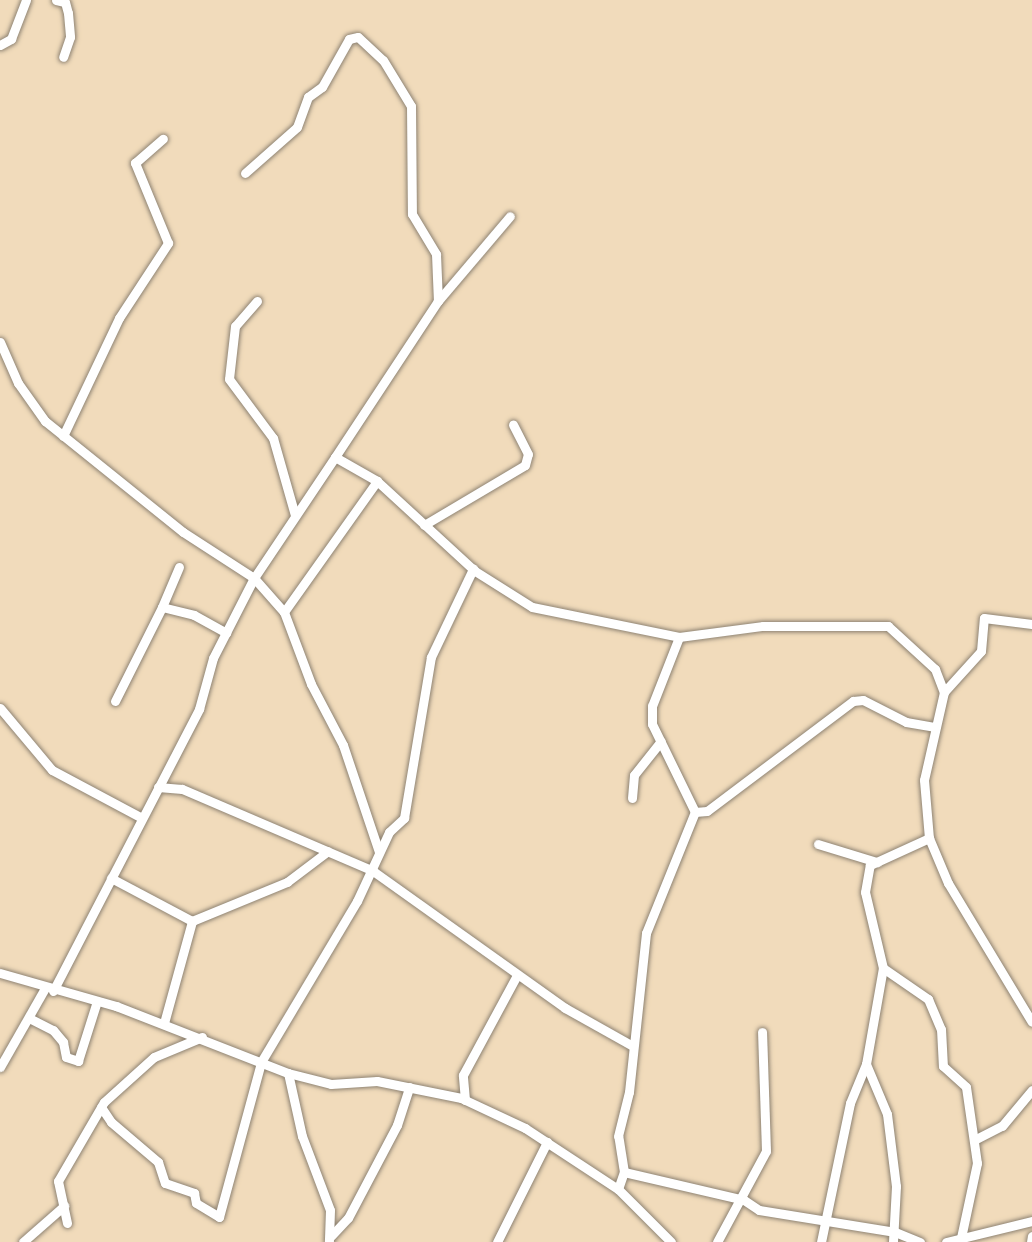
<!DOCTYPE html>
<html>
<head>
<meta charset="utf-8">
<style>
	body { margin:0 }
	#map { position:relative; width:1032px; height:1242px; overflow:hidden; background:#f1dbbb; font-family:Dekko,sans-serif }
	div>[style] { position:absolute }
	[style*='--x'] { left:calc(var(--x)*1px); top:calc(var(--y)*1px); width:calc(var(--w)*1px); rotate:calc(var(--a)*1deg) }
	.roads { filter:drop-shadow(0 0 2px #8e8373) drop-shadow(0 0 2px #8e8373) }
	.minor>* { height:9px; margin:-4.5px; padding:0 4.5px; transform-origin:4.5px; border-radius:4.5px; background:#fff }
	span { translate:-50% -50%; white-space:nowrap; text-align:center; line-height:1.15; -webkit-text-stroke:5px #fcf5e5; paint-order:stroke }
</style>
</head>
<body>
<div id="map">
	<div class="roads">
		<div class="minor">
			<div style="--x:56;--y:0;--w:9;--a:13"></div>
			<div style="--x:65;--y:2;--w:11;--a:75"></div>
			<div style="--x:68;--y:13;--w:24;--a:85"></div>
			<div style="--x:70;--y:37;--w:21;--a:109"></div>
			<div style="--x:0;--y:45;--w:13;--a:-29"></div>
			<div style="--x:11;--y:39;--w:42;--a:-69"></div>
			<div style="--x:245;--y:173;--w:69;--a:-41.5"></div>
			<div style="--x:297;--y:127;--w:32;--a:-70"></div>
			<div style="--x:308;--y:97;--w:17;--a:-36"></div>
			<div style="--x:322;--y:87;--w:55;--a:-60.6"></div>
			<div style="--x:349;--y:39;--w:9;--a:-13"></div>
			<div style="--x:358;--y:37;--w:34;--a:43"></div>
			<div style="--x:383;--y:60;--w:54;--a:58.7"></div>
			<div style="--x:411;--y:106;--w:108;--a:89.5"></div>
			<div style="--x:412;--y:214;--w:47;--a:59"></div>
			<div style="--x:436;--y:254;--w:47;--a:87.6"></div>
			<div style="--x:257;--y:301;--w:33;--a:131"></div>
			<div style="--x:235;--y:326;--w:53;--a:96.5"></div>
			<div style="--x:229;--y:379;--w:74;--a:53.3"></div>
			<div style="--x:273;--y:438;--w:80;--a:74.1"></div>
			<div style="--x:0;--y:342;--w:45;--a:66.3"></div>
			<div style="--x:18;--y:383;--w:47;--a:54.6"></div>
			<div style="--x:45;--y:421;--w:177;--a:38.8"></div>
			<div style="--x:183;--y:532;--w:85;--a:32.9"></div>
			<div style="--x:254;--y:578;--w:45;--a:48.6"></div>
			<div style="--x:284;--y:612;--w:77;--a:69.4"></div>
			<div style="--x:311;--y:684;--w:69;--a:62.3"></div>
			<div style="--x:343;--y:745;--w:113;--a:71.4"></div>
			<div style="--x:63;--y:436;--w:131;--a:-64.6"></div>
			<div style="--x:119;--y:318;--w:90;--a:-56.8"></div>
			<div style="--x:168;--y:243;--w:87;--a:-112.4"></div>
			<div style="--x:135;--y:163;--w:37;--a:-41"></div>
			<div style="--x:335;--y:457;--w:187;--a:-56.6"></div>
			<div style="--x:438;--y:301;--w:111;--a:-49.7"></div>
			<div style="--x:424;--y:525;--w:117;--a:-30.7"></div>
			<div style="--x:525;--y:465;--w:11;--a:-75"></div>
			<div style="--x:528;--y:454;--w:33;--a:-117"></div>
			<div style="--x:179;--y:567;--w:43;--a:113"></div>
			<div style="--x:162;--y:607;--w:33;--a:14"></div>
			<div style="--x:194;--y:615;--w:37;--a:29"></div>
			<div style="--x:284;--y:612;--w:161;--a:-54.6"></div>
			<div style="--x:944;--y:692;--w:55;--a:-47.9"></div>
			<div style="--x:981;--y:651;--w:33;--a:-85"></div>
			<div style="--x:984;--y:618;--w:48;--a:7.1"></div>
			<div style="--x:115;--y:701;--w:105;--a:-63.4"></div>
			<div style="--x:0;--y:708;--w:81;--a:50"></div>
			<div style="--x:52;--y:770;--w:102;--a:28.1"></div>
			<div style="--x:158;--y:787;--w:24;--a:5"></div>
			<div style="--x:182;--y:789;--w:208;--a:23.2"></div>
			<div style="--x:373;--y:871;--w:236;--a:35.5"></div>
			<div style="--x:565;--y:1008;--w:76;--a:29.3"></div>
			<div style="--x:632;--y:798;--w:23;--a:-85"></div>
			<div style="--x:634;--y:775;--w:43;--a:-51.5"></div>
			<div style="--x:695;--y:812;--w:12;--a:-5"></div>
			<div style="--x:707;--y:811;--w:183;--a:-37"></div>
			<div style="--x:853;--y:701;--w:10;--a:-6"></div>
			<div style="--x:863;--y:700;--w:48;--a:27.1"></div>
			<div style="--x:906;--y:722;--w:27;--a:10"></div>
			<div style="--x:818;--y:844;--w:62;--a:17"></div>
			<div style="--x:111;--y:878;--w:92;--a:28"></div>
			<div style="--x:883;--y:968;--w:55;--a:34.6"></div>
			<div style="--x:928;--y:999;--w:33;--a:67"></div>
			<div style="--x:941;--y:1029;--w:37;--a:87"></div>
			<div style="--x:943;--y:1066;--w:31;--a:42"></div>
			<div style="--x:966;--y:1087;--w:77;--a:81.8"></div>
			<div style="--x:977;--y:1163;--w:81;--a:102.1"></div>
			<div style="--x:0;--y:973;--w:121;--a:15.9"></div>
			<div style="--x:116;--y:1006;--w:185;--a:21.3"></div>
			<div style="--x:288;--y:1073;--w:44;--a:14.3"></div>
			<div style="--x:331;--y:1084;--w:46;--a:-3.7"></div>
			<div style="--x:377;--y:1081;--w:86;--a:11.4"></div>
			<div style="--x:461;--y:1098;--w:71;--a:25.1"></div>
			<div style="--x:525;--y:1128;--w:111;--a:33.3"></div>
			<div style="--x:618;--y:1189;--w:75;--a:45"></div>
			<div style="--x:53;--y:991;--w:318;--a:-62.6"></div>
			<div style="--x:199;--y:709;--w:53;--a:-74.6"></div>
			<div style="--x:213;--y:658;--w:90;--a:-62.9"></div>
			<div style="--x:254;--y:578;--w:146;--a:-56.2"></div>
			<div style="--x:335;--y:457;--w:48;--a:29.7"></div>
			<div style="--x:377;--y:481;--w:133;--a:42.6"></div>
			<div style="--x:475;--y:571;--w:67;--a:32.3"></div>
			<div style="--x:532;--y:607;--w:150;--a:11.5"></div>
			<div style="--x:679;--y:637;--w:85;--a:-7.5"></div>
			<div style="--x:763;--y:626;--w:125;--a:0"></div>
			<div style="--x:888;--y:626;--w:64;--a:42.5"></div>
			<div style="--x:935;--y:669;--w:25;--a:69"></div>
			<div style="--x:944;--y:692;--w:90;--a:102.8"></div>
			<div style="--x:924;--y:780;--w:58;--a:85.1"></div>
			<div style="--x:929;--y:838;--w:49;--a:67.1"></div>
			<div style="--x:948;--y:883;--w:162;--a:58.9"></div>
			<div style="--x:29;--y:1018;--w:27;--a:27"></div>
			<div style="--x:53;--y:1030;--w:16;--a:50"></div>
			<div style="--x:63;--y:1042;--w:15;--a:79"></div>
			<div style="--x:66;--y:1057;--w:13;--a:18"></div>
			<div style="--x:78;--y:1061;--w:63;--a:-72.4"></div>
			<div style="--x:164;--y:1023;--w:106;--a:-74.6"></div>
			<div style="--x:192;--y:921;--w:103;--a:-22.3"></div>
			<div style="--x:287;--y:882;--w:51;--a:-37.1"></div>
			<div style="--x:866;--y:1064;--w:54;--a:67.2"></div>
			<div style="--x:887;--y:1114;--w:73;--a:82.9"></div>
			<div style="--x:896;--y:1186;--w:56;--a:93.1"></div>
			<div style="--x:0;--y:1067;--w:91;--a:-60.3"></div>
			<div style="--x:288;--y:1073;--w:65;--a:77.5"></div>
			<div style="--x:302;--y:1136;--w:79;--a:69.3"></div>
			<div style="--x:330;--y:1210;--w:32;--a:92"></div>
			<div style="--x:465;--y:1100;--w:25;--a:-95"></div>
			<div style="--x:463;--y:1075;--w:114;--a:-61.6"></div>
			<div style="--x:101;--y:1107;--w:18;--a:56"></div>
			<div style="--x:111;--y:1122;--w:62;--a:40.4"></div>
			<div style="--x:158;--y:1162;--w:22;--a:72"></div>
			<div style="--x:165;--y:1183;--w:31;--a:19"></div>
			<div style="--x:194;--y:1193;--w:10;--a:79"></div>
			<div style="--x:196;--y:1203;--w:27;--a:31"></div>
			<div style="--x:219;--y:1217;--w:161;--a:-74.8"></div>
			<div style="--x:261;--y:1062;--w:187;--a:-59.2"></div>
			<div style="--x:357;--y:901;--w:76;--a:-65.1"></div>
			<div style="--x:389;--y:832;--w:21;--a:-43"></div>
			<div style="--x:404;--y:818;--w:163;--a:-80.5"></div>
			<div style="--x:431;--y:657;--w:98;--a:-64.5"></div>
			<div style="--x:976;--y:1139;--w:29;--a:-27"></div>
			<div style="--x:1002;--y:1126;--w:47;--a:-50.2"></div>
			<div style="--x:624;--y:1172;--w:123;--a:13.1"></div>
			<div style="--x:744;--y:1200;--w:18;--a:34"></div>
			<div style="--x:759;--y:1210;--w:138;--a:9.2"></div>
			<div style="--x:895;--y:1232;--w:27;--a:22"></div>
			<div style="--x:618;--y:1189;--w:18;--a:-71"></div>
			<div style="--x:624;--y:1172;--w:36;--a:-99"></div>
			<div style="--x:618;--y:1136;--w:45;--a:-76"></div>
			<div style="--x:629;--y:1092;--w:160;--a:-83.9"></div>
			<div style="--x:646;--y:933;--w:131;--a:-68"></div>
			<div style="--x:695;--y:812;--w:98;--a:-116"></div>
			<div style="--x:652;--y:724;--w:18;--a:-90"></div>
			<div style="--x:652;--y:706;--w:74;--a:-68.6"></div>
			<div style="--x:67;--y:1223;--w:43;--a:-102.1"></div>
			<div style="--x:58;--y:1181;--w:91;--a:-59.8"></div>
			<div style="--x:104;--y:1102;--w:67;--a:-42"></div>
			<div style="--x:154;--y:1057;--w:52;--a:-22.6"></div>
			<div style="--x:331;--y:1236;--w:25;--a:-47"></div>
			<div style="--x:348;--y:1218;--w:105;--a:-62.2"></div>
			<div style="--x:397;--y:1125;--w:40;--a:-72"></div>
			<div style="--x:23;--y:1242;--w:55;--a:-41.3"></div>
			<div style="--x:497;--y:1242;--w:112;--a:-63.4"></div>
			<div style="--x:717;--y:1242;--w:103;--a:-61.7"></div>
			<div style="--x:766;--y:1151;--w:119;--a:-91.9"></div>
			<div style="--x:821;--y:1242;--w:142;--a:-78.2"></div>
			<div style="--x:850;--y:1103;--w:42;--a:-67.7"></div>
			<div style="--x:866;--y:1064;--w:97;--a:-80"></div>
			<div style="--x:883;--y:968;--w:78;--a:-103.3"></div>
			<div style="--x:865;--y:892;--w:27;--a:-80"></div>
			<div style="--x:870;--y:865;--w:65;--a:-24.6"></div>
			<div style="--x:946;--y:1242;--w:89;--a:-13.7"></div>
			<div style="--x:1031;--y:1242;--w:6;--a:-81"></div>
		</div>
	</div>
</div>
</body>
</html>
